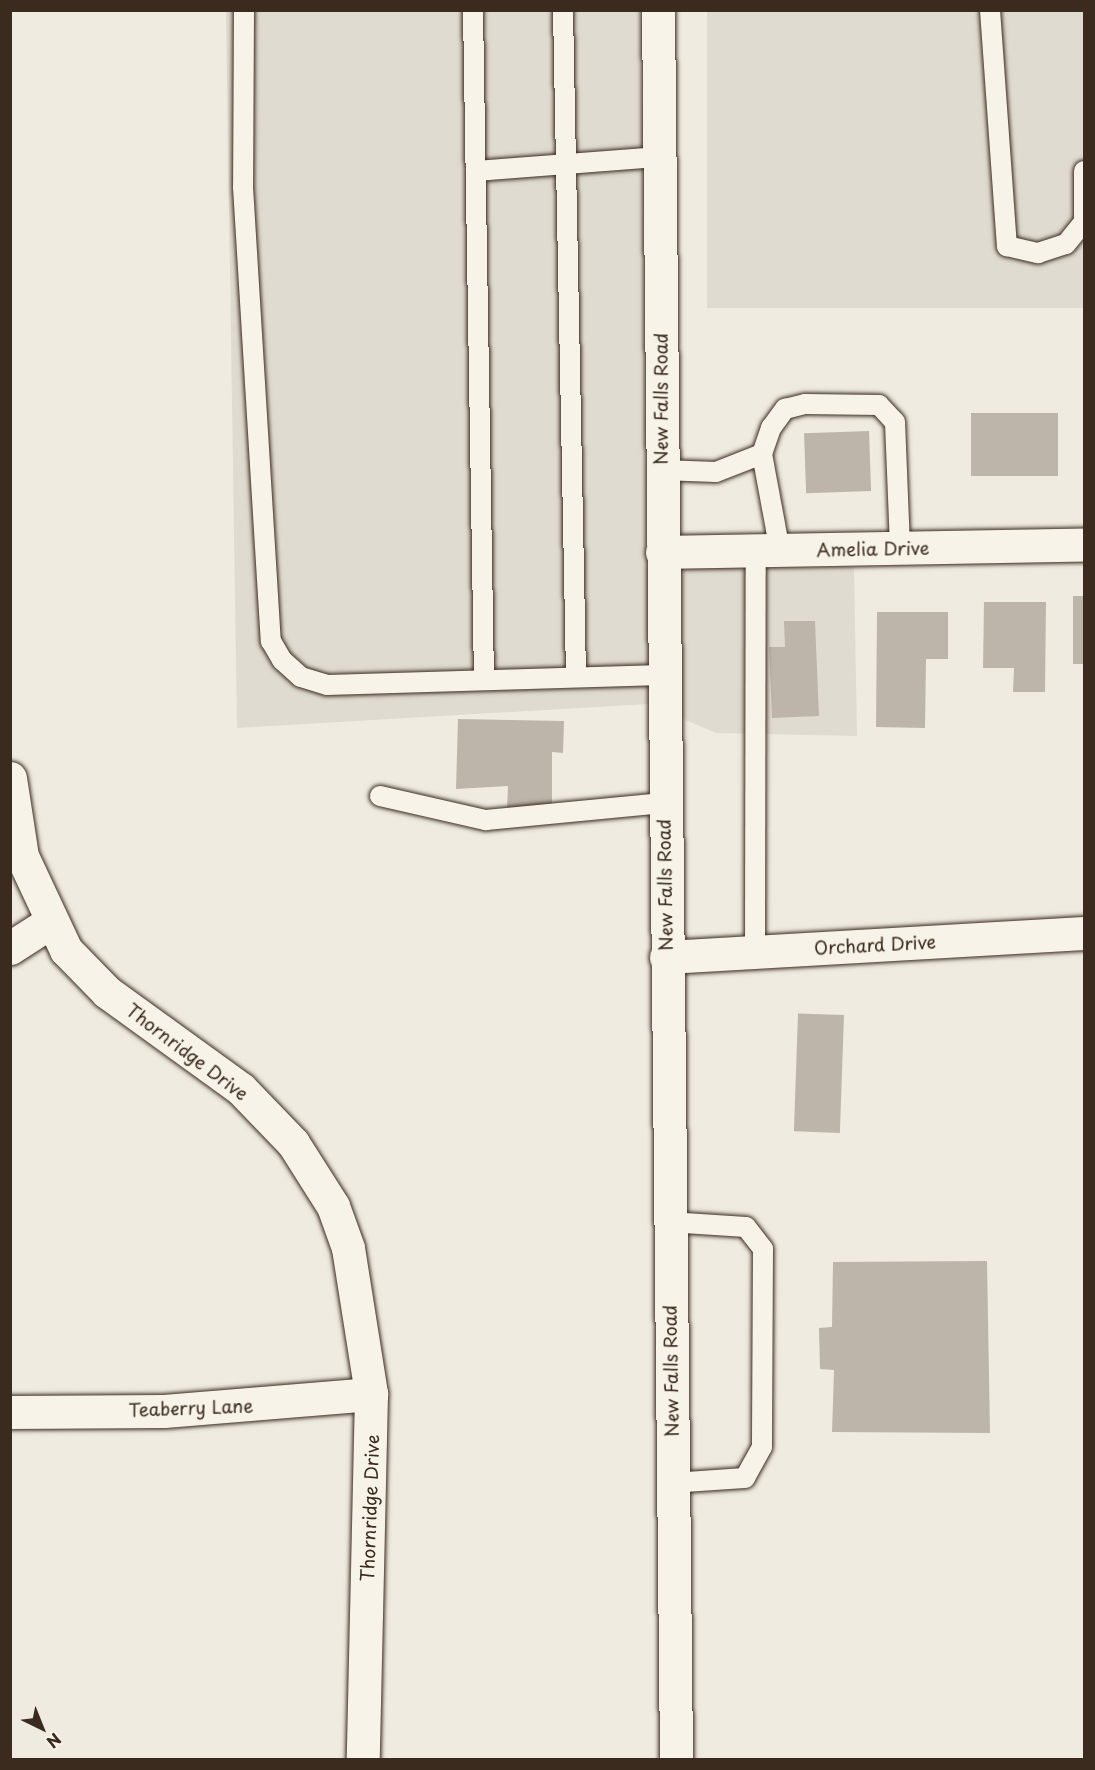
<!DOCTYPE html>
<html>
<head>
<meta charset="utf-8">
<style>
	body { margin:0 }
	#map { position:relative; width:1095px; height:1770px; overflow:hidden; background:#efebe0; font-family:"Playpen Sans",sans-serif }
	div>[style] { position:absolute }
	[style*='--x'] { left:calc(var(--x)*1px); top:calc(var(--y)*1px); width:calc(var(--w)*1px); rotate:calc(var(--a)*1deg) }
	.built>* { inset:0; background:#e0dbd0; transform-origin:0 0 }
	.building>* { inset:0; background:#bdb5aa; transform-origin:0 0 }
	.roads { filter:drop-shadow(0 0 2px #3b2a1e) drop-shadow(0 0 2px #3b2a1e) }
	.service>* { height:20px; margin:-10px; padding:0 10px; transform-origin:10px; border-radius:10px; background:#f7f3e8 }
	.minor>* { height:33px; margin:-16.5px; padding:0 16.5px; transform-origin:16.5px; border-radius:16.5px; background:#f7f3e8 }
	.secondary>* { height:33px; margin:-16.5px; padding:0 16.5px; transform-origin:16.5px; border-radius:16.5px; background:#f7f3e8 }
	span { translate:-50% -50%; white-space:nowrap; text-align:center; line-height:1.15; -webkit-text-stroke:4.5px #f7f3e8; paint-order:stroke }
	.street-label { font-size:18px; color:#3b2a1e }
	.frame { position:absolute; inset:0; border:12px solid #3b2a1e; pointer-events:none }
	.north { position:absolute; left:12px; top:1698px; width:60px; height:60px; -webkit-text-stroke:4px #f7f3e8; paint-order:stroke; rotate:137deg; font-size:16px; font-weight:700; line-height:24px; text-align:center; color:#3b2a1e }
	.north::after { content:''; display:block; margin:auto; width:21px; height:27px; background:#3b2a1e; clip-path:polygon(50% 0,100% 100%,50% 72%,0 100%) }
</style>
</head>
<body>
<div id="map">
	<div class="built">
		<div style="clip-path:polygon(226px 11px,640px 11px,647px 568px,854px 567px,857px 736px,716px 733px,648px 704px,237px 728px)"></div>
		<div style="left:707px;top:11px;width:377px;height:297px"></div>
	</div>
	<div class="building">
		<div style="left:1058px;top:413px;width:63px;height:87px;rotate:90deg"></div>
		<div style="left:869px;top:431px;width:60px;height:65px;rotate:88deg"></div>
		<div style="left:1073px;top:596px;width:11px;height:68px"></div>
		<div style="clip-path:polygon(984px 602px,1046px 602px,1045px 692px,1013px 692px,1014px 668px,983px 668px)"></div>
		<div style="clip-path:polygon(877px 612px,948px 612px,948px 659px,926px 659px,925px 728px,876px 727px)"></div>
		<div style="clip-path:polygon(784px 621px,815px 621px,819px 716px,772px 718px,769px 647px,785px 647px)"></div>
		<div style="clip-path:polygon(458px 719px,564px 721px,563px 753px,552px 752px,552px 809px,507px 809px,508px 786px,456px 789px)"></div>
		<div style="left:844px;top:1015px;width:118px;height:46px;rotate:92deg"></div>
		<div style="clip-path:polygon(987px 1261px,990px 1433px,832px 1432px,834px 1370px,820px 1369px,819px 1328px,832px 1327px,833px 1262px)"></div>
	</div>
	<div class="roads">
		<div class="service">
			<div style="--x:244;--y:10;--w:177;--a:90.3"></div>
			<div style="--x:243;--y:187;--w:455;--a:86.5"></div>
			<div style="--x:271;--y:641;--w:22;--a:60"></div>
			<div style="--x:282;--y:660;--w:25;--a:42"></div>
			<div style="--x:301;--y:677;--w:27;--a:17"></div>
			<div style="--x:327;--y:685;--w:335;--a:-1.7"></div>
			<div style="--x:473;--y:10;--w:668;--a:89.06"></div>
			<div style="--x:563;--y:10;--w:666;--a:88.88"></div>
			<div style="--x:990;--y:10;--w:237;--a:85.9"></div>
			<div style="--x:1007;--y:246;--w:32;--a:13"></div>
			<div style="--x:1038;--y:253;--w:29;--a:-18"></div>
			<div style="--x:1066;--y:244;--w:28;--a:-51"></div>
			<div style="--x:1084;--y:222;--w:51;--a:-90"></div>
			<div style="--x:476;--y:171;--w:184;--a:-4.4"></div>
			<div style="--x:762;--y:454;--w:28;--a:-71"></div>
			<div style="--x:771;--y:428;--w:24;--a:-54"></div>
			<div style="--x:785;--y:409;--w:21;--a:-14"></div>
			<div style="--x:805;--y:404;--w:74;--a:0.8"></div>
			<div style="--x:879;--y:405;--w:23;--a:47"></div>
			<div style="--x:895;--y:422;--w:127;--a:87.7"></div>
			<div style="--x:661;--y:470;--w:55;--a:2.1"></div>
			<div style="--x:716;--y:472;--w:49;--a:-21.4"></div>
			<div style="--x:762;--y:454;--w:99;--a:79.5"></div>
			<div style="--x:380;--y:796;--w:109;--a:12.8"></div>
			<div style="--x:486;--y:820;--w:178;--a:-5.5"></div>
			<div style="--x:755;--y:952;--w:401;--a:-89.9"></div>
			<div style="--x:669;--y:1222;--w:77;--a:3.7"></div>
			<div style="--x:746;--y:1227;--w:28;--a:52"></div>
			<div style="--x:763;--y:1249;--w:198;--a:90.3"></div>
			<div style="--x:762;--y:1447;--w:35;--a:119"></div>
			<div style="--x:745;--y:1478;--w:73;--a:176.1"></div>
		</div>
		<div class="minor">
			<div style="--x:662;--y:552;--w:422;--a:-1"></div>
			<div style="--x:10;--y:778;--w:79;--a:81.3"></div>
			<div style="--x:22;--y:856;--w:104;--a:64.9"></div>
			<div style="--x:66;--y:950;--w:59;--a:45.7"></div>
			<div style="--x:107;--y:992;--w:165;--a:35.9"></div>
			<div style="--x:241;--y:1089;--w:75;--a:46.1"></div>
			<div style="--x:293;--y:1143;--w:75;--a:57.6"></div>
			<div style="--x:333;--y:1206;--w:45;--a:70.3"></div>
			<div style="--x:348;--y:1248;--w:148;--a:81"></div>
			<div style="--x:371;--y:1394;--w:366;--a:91.3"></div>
			<div style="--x:10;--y:948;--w:46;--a:-32.7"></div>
			<div style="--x:666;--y:957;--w:419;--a:-3.3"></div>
			<div style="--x:10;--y:1412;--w:154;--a:-0.4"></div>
			<div style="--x:164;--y:1411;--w:208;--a:-4.7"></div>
		</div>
		<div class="secondary">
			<div style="--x:658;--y:10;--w:1750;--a:89.41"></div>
		</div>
	</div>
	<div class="street-label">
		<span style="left:661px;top:399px;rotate:-90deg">New Falls Road</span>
		<span style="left:873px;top:549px;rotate:-1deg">Amelia Drive</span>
		<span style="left:665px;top:885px;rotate:-91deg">New Falls Road</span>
		<span style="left:875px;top:945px;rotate:-3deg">Orchard Drive</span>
		<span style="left:187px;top:1052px;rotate:37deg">Thornridge Drive</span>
		<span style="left:671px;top:1371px;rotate:-91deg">New Falls Road</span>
		<span style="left:191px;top:1408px;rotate:-2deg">Teaberry Lane</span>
		<span style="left:370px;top:1508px;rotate:-88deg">Thornridge Drive</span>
	</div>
	<div class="frame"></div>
	<div class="north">N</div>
</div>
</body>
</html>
